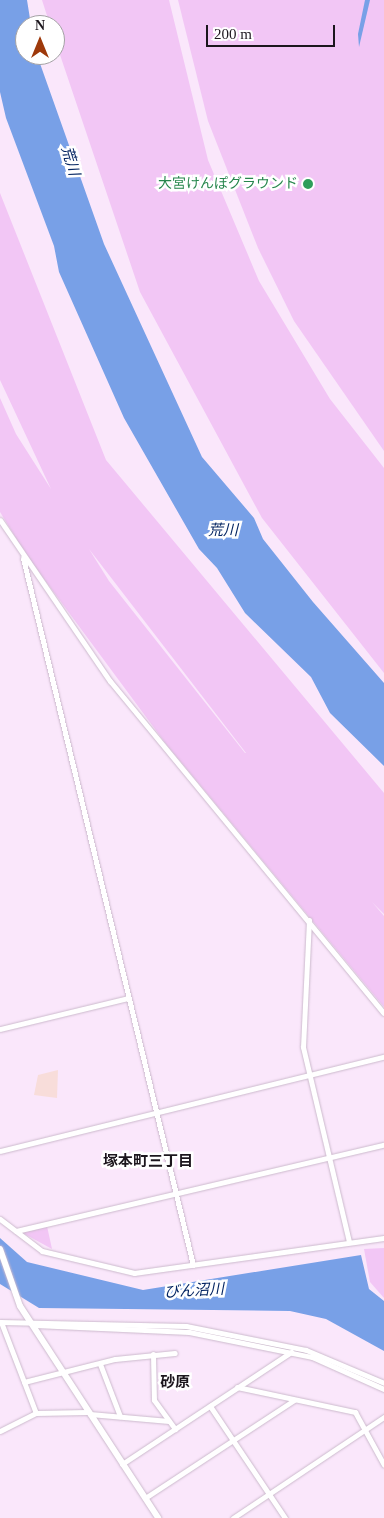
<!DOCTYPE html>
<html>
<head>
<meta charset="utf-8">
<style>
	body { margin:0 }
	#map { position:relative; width:384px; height:1518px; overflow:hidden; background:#fae7fb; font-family:"Times New Roman","Noto Sans JP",serif }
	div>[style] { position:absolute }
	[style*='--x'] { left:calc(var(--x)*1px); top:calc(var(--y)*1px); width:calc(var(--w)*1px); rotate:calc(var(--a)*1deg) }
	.industrial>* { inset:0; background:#f8ddda }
	.green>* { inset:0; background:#f2c6f5 }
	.water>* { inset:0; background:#78a0e7 }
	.roads { filter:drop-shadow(0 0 1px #ccbacd) drop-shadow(0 0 1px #ccbacd) }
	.minor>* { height:5px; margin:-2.5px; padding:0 2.5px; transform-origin:2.5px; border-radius:2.5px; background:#fff }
	.tertiary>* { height:6px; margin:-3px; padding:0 3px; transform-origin:3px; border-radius:3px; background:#fff }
	.dots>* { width:14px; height:14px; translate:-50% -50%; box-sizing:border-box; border:2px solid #fff; border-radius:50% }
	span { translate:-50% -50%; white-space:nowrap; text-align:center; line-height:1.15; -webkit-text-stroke:5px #fff; paint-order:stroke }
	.leisure-label { font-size:14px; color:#27864d }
	.right { translate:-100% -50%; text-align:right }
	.water-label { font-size:15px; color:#042562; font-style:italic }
	.neighbourhood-label { font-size:15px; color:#1c161d; font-weight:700 }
	.north { position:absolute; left:15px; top:15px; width:50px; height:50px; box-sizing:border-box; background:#fff; border:1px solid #a4a2a5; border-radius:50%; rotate:0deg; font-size:14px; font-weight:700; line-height:20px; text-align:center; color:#1c161d }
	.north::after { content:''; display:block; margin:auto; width:18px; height:22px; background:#9e390b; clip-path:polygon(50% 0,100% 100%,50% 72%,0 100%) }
	.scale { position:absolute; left:206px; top:25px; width:129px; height:22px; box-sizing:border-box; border:2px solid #1c161d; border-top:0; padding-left:6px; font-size:15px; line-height:18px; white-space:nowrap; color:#1c161d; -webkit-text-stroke:4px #fff; paint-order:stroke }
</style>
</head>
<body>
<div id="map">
	<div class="industrial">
		<div style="clip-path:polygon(58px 1070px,57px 1098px,34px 1095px,38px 1075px)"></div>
	</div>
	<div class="green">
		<div style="clip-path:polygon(42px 0,169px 0,208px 160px,259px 281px,330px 399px,384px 468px,384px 673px,262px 518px,140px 292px,55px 40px,55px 25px,50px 25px)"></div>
		<div style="clip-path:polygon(178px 0,384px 0,384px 451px,294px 321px,258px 248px,208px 121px)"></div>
		<div style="clip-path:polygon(evenodd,0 193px,106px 460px,384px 793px,384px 914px,372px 902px,384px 916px,384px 1007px,166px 744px,27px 556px,0 512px,0 398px,16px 434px,51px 489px,0 380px,0 193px,89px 549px,246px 753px,245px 753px,109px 581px,89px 549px)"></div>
		<div style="clip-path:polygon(47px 1226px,52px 1249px,21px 1232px)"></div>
		<div style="clip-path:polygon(384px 1248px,384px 1298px,370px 1282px,364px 1249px)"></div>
	</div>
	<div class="water">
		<div style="clip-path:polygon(0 0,27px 0,31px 25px,25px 25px,25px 55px,37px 55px,104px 244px,202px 457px,254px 518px,263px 539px,313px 602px,384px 683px,384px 766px,330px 713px,311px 677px,245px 613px,217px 568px,199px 549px,124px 418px,59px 272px,54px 246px,6px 118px,0 92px)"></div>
		<div style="clip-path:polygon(365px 0,370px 0,359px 47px,358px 34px)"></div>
		<div style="clip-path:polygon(0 1238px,27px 1262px,143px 1290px,361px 1255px,369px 1289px,384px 1301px,384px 1351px,326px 1319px,290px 1311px,39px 1308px,0 1284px)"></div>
	</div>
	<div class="roads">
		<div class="minor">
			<div style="--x:0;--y:520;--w:195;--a:55.7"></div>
			<div style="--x:110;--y:681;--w:430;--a:50.5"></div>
			<div style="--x:23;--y:558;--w:727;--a:76.48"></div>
			<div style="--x:309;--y:920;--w:127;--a:92.7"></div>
			<div style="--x:303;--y:1047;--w:200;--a:76.7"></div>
			<div style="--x:0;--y:1029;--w:132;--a:-13.6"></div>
			<div style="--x:0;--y:1151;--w:395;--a:-13.8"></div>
			<div style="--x:0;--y:1219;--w:53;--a:37.3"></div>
			<div style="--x:42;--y:1251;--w:95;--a:13.4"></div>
			<div style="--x:134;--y:1273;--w:252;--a:-8"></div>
			<div style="--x:16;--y:1231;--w:378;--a:-13.2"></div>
			<div style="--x:0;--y:1322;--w:186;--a:1.2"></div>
			<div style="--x:186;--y:1326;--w:122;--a:11.3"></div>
			<div style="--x:306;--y:1350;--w:85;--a:22.9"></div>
			<div style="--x:1;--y:1322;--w:97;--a:69"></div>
			<div style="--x:35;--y:1325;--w:154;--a:2.6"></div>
			<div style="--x:189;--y:1332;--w:126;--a:11.5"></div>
			<div style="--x:312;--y:1357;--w:79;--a:24"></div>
			<div style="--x:153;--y:1354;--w:46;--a:88.8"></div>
			<div style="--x:154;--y:1400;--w:36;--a:54"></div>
			<div style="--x:100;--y:1364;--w:56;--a:69"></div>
			<div style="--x:24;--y:1382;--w:94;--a:-14.2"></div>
			<div style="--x:115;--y:1359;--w:60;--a:-5.7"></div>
			<div style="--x:237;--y:1387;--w:121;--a:12"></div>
			<div style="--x:355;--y:1412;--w:60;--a:61.3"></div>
			<div style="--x:210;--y:1406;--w:135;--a:56.2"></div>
			<div style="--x:90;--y:1414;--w:79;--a:5.1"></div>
			<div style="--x:0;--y:1431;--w:40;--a:-26.6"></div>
			<div style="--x:36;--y:1413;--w:51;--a:-1.1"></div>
			<div style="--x:122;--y:1464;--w:203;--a:-33.5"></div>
			<div style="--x:145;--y:1498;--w:178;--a:-33.3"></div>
			<div style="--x:233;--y:1518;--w:182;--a:-33.8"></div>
		</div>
		<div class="tertiary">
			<div style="--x:0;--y:1249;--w:60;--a:70.7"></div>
			<div style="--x:20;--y:1306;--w:253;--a:56.9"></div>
		</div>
	</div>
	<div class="dots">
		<div style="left:308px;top:184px;background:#2e9e5b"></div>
	</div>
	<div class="leisure-label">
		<span class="right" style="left:298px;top:184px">大宮けんぽグラウンド</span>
	</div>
	<div class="water-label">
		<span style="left:70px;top:161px;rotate:73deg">荒川</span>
		<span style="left:223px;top:531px">荒川</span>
		<span style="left:194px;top:1291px;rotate:-3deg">びん沼川</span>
	</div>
	<div class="neighbourhood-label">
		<span style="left:148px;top:1162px">塚本町三丁目</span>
		<span style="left:175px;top:1383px">砂原</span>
	</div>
	<div class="north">N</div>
	<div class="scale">200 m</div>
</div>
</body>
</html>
